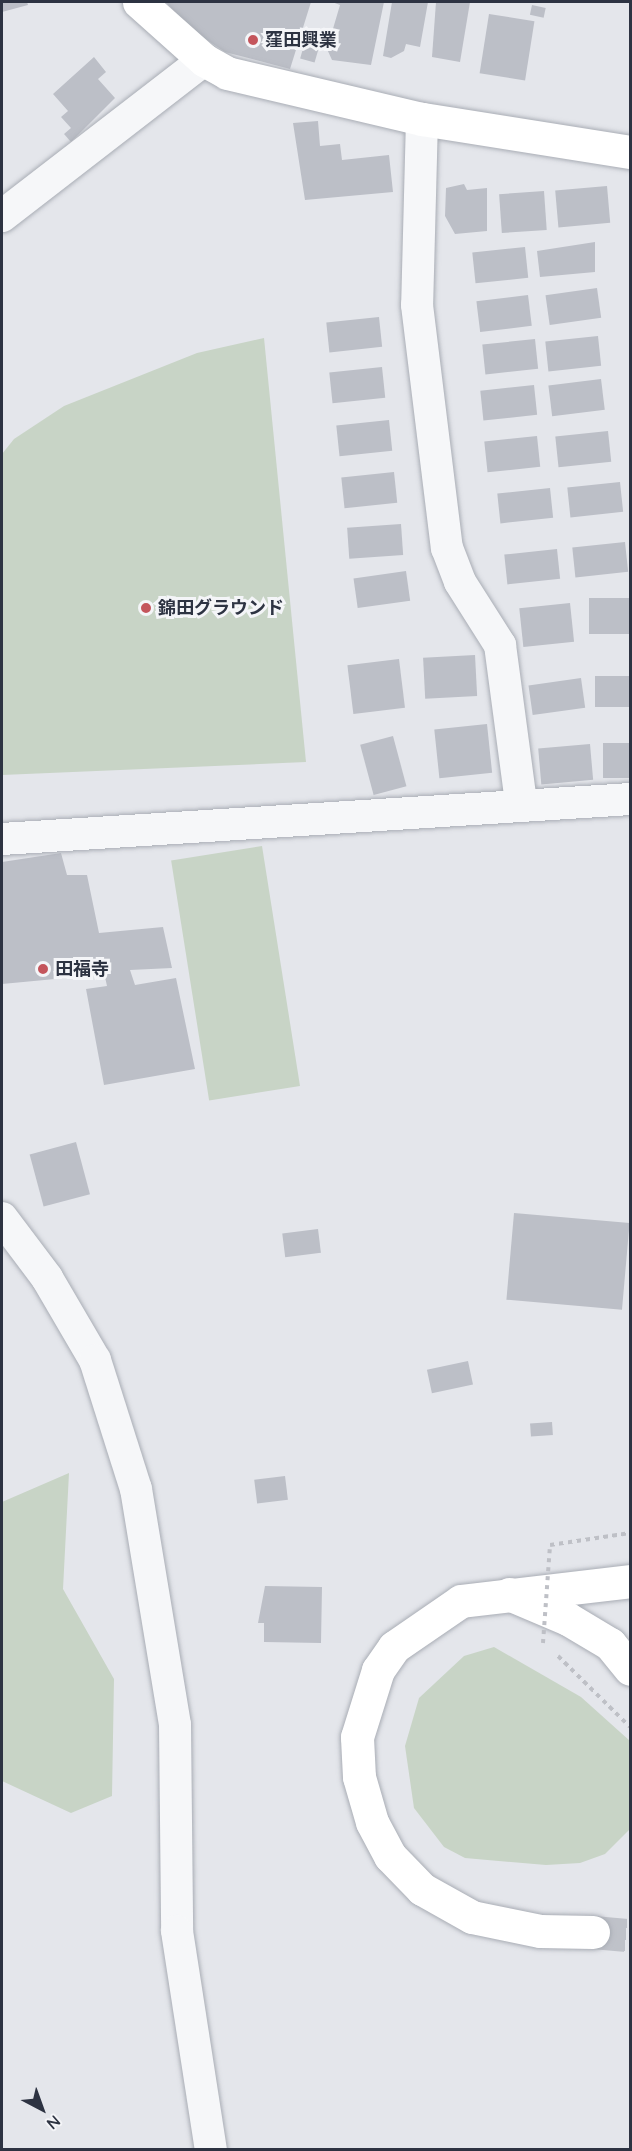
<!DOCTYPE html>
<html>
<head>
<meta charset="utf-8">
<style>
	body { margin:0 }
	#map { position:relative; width:632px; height:2151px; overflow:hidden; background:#e4e6eb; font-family:Quicksand,"Noto Sans JP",sans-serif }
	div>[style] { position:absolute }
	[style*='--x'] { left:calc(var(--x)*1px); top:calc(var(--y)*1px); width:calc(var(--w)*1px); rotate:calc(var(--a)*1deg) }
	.green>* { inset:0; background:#c8d4c6; transform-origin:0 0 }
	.building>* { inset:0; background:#bcbfc7; transform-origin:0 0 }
	.secondary-tunnel>* { height:33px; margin-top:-16.5px; transform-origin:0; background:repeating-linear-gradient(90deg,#bfc2c9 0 33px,transparent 0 49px) }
	.path>* { height:4px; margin-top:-2px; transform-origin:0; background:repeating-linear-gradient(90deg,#bec0c6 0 4.5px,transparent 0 9px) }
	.roads { filter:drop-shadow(0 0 2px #a9adb5) drop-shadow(0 0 2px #a9adb5) }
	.street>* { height:32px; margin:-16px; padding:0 16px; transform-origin:16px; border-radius:16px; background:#f6f7f9 }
	.secondary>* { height:33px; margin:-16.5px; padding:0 16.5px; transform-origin:16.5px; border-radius:16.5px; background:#fff }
	.path-bridge>* { height:4px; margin-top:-2px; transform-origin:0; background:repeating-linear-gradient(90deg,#bec0c6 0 4.5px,transparent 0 9px) }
	.dots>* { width:16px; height:16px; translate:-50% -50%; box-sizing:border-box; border:3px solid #f4f5f8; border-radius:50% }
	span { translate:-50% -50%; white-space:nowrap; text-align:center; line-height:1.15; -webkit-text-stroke:6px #f4f5f8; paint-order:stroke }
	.poi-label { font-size:18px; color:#2d3342; font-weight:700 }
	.left { translate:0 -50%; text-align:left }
	.frame { position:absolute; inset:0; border:3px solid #2d3342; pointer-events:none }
	.north { position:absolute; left:12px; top:2079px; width:60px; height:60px; -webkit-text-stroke:4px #f4f5f8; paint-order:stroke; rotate:139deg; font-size:16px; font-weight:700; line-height:24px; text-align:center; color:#2d3342 }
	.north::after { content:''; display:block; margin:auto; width:21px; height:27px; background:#2d3342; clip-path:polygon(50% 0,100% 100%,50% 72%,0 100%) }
</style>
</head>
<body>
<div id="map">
	<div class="green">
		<div style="clip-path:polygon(264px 338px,306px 762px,2px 775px,2px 454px,14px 439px,64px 406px,197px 353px)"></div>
		<div style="left:262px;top:846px;width:243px;height:92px;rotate:81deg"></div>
		<div style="clip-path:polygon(69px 1473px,63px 1589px,114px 1679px,112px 1796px,71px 1813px,2px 1781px,2px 1502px)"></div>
		<div style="clip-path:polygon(494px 1647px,581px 1697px,630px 1741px,630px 1829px,605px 1854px,580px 1863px,546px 1865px,465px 1858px,444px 1847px,414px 1808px,405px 1746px,419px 1698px,464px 1656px)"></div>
	</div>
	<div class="building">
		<div style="clip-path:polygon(2px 2px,27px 2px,28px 5px,2px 12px)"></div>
		<div style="clip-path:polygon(166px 2px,311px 2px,290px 69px,225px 52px,189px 28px)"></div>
		<div style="clip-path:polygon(332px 2px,384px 2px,371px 65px,332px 60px,327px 49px,340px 5px)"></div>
		<div style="clip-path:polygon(392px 2px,428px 2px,420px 47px,406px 44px,404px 51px,391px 58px,383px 56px)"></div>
		<div style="clip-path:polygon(436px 2px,470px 2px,460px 62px,432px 57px)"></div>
		<div style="left:532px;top:5px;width:14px;height:10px;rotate:12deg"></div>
		<div style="left:489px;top:14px;width:46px;height:60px;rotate:9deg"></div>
		<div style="left:304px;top:45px;width:15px;height:14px;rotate:16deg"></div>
		<div style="clip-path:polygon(94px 57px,106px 72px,98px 79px,115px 98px,71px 142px,64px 134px,71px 128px,61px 117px,68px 111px,53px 94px)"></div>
		<div style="clip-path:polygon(318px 121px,320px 146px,340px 144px,342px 160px,389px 155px,393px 192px,305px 200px,293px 123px)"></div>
		<div style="clip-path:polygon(464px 184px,467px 190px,487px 188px,487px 231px,455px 234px,445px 216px,446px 188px)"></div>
		<div style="left:607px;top:186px;width:37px;height:52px;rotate:85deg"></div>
		<div style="left:544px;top:191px;width:39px;height:45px;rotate:86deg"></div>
		<div style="clip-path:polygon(595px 242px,595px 272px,540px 277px,537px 251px)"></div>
		<div style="left:525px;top:247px;width:31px;height:53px;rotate:84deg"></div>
		<div style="left:597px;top:288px;width:30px;height:52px;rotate:82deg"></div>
		<div style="left:528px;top:295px;width:31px;height:52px;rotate:83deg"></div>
		<div style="left:379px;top:317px;width:30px;height:53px;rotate:84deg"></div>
		<div style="left:598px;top:336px;width:30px;height:53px;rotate:84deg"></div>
		<div style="left:535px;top:339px;width:30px;height:53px;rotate:84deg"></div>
		<div style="left:382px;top:367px;width:31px;height:53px;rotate:84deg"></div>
		<div style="left:601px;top:379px;width:31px;height:53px;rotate:83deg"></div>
		<div style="left:534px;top:385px;width:30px;height:54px;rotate:84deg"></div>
		<div style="left:389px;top:420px;width:31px;height:53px;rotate:84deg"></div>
		<div style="left:608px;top:431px;width:31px;height:53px;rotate:84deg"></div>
		<div style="left:537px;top:436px;width:31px;height:53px;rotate:84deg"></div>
		<div style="left:394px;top:472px;width:31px;height:53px;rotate:84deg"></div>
		<div style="left:620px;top:482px;width:30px;height:53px;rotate:84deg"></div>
		<div style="left:550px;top:488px;width:30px;height:53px;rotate:84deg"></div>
		<div style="left:401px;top:524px;width:31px;height:54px;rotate:86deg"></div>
		<div style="left:625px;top:542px;width:30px;height:53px;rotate:84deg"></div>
		<div style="left:557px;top:549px;width:30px;height:53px;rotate:84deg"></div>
		<div style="left:406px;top:571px;width:30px;height:53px;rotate:82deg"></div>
		<div style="left:630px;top:598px;width:36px;height:41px;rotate:90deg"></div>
		<div style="left:570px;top:603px;width:39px;height:51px;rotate:84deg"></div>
		<div style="left:475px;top:655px;width:41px;height:52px;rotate:87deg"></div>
		<div style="left:399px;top:659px;width:49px;height:52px;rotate:83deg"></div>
		<div style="left:630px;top:676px;width:31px;height:35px;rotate:90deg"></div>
		<div style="left:581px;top:678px;width:30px;height:53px;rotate:82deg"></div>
		<div style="left:487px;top:724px;width:49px;height:53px;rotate:84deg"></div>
		<div style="left:393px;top:736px;width:52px;height:34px;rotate:75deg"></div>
		<div style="left:630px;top:743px;width:35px;height:27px;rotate:90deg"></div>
		<div style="left:590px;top:744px;width:36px;height:52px;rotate:85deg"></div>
		<div style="clip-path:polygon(61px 853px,67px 875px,87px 875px,99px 933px,163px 927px,172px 968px,130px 970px,135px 985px,176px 978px,195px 1069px,104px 1085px,86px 989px,107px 986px,103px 968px,53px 971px,55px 979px,2px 984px,2px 862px)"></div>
		<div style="left:76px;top:1142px;width:54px;height:48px;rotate:75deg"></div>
		<div style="left:514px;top:1213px;width:116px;height:87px;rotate:5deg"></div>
		<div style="left:318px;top:1229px;width:24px;height:36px;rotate:83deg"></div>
		<div style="left:468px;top:1361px;width:24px;height:42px;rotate:78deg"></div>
		<div style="left:552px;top:1422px;width:13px;height:22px;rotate:86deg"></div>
		<div style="left:285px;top:1476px;width:24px;height:31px;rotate:83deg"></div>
		<div style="clip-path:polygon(265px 1586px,322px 1587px,321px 1643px,264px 1642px,264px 1623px,258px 1623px)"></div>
	</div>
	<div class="secondary-tunnel">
		<div style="--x:593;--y:1932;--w:37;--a:5"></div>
	</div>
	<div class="path">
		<div style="--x:550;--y:1545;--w:81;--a:-8.5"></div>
		<div style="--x:558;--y:1656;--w:101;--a:44.6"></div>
	</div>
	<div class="roads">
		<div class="street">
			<div style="--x:422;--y:119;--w:186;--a:91.5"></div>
			<div style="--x:417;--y:305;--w:245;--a:83"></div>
			<div style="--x:447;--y:548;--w:36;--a:69"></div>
			<div style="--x:460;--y:582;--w:75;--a:57.6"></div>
			<div style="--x:500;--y:645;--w:159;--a:82.4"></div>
			<div style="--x:2;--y:216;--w:255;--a:-37.7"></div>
			<div style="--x:2;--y:839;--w:629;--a:-3.64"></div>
			<div style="--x:2;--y:1218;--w:75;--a:53.1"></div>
			<div style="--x:47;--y:1278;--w:95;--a:59.7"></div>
			<div style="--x:95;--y:1360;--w:135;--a:72.4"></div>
			<div style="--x:136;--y:1489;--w:239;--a:80.6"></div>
			<div style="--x:175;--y:1725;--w:206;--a:89.4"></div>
			<div style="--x:177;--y:1931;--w:222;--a:81.2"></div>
		</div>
		<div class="secondary">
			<div style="--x:139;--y:2;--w:87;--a:41.7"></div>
			<div style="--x:204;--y:60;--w:26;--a:29"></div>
			<div style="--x:227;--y:73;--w:200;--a:13.3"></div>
			<div style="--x:422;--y:119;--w:211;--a:9"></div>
			<div style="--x:509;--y:1594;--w:64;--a:23"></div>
			<div style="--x:568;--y:1619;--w:49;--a:30.8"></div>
			<div style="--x:610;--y:1644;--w:32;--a:51"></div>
			<div style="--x:593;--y:1932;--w:53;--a:-178.9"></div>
			<div style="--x:540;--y:1931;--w:69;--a:-168.4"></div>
			<div style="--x:472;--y:1917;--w:57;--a:-150.8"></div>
			<div style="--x:422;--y:1889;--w:46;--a:-134.1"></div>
			<div style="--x:390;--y:1856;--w:38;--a:-118"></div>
			<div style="--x:372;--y:1822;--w:47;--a:-106.1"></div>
			<div style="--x:359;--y:1777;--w:40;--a:-92.9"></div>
			<div style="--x:357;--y:1737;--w:70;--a:-72.6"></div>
			<div style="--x:378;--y:1670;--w:28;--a:-55"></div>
			<div style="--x:394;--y:1647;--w:81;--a:-34.5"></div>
			<div style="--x:461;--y:1601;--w:170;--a:-6.7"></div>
		</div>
	</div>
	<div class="path-bridge">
		<div style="--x:543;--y:1643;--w:98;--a:-85.9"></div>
	</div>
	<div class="dots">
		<div style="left:253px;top:40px;background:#c4555c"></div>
		<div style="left:146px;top:608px;background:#c4555c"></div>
		<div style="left:43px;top:969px;background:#c4555c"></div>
	</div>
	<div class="poi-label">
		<span class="left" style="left:265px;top:40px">窪田興業</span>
		<span class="left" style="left:158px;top:608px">錦田グラウンド</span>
		<span class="left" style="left:55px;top:969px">田福寺</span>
	</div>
	<div class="frame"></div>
	<div class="north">N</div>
</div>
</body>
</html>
